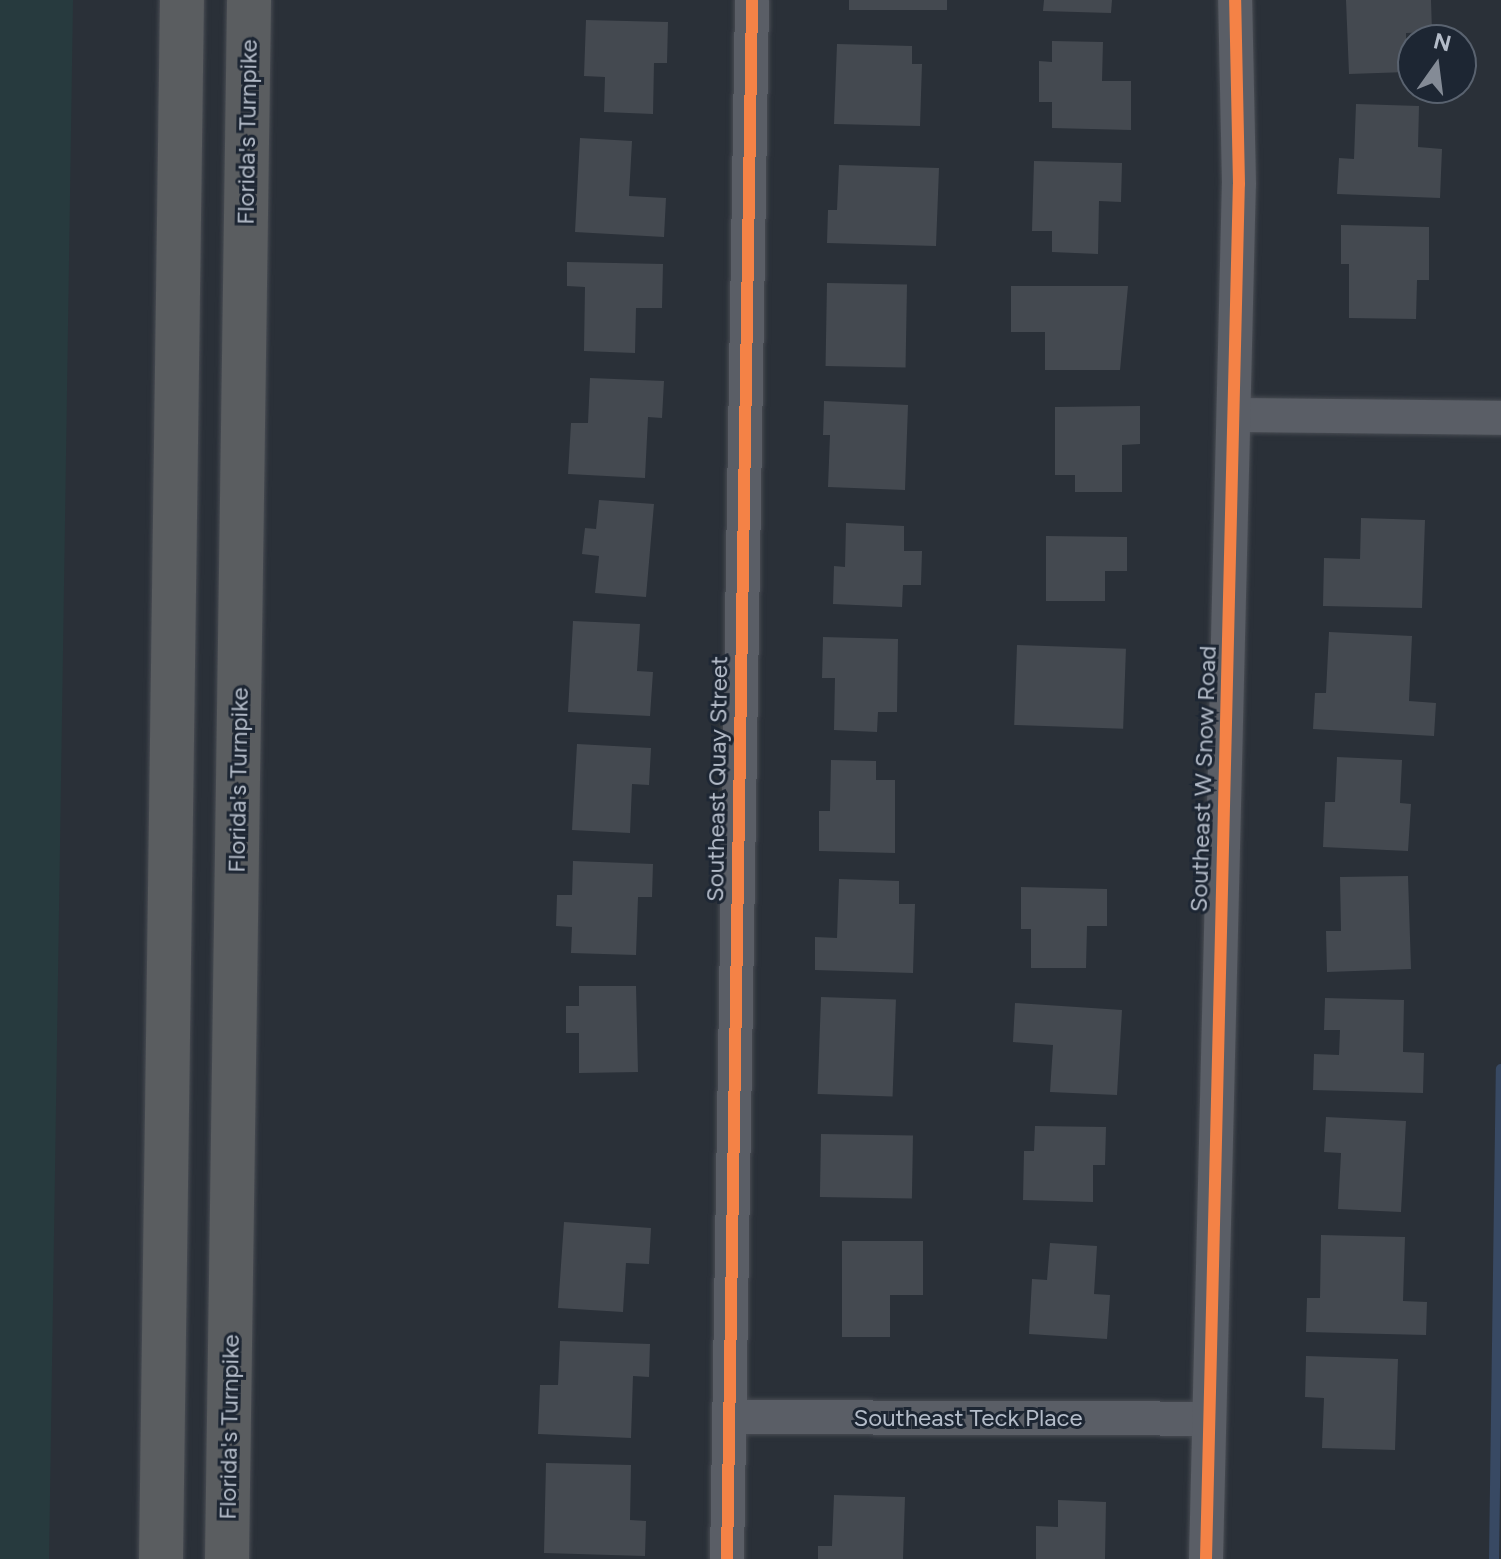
<!DOCTYPE html>
<html>
<head>
<meta charset="utf-8">
<style>
	body { margin:0 }
	#map { position:relative; width:1501px; height:1559px; overflow:hidden; background:#2a3038; font-family:Figtree,sans-serif }
	div>[style] { position:absolute }
	[style*='--x'] { left:calc(var(--x)*1px); top:calc(var(--y)*1px); width:calc(var(--w)*1px); rotate:calc(var(--a)*1deg) }
	.green>* { inset:0; background:#273a3e }
	.stream>* { height:10px; margin:-5px; padding:0 5px; transform-origin:5px; border-radius:5px; background:#384963 }
	.building>* { inset:0; background:#444950; transform-origin:0 0 }
	.roads { filter:drop-shadow(0 0 2px #484c53) drop-shadow(0 0 2px #484c53) }
	.minor>* { height:34px; margin:-17px; padding:0 17px; transform-origin:17px; border-radius:17px; background:#5a5e66 }
	.motorway>* { height:44px; margin:-22px; padding:0 22px; transform-origin:22px; border-radius:22px; background:#5a5d60 }
	.cycleway>* { height:12px; margin:-6px; padding:0 6px; transform-origin:6px; border-radius:6px; background:#f48246 }
	span { translate:-50% -50%; white-space:nowrap; text-align:center; line-height:1.15; -webkit-text-stroke:6px #1d2633; paint-order:stroke }
	.street-label { font-size:24px; color:#b4bcc9 }
	.north { position:absolute; left:1397px; top:24px; width:80px; height:80px; box-sizing:border-box; background:#1d2633; border:2px solid #59626f; border-radius:50%; rotate:14deg; font-size:22px; font-weight:700; line-height:32px; text-align:center; color:#b4bcc9 }
	.north::after { content:''; display:block; margin:auto; width:28px; height:36px; background:#848b96; clip-path:polygon(50% 0,100% 100%,50% 72%,0 100%) }
</style>
</head>
<body>
<div id="map">
	<div class="green">
		<div style="clip-path:polygon(0 0,73px 0,49px 1559px,0 1559px)"></div>
	</div>
	<div class="stream">
		<div style="--x:1494;--y:1559;--w:490;--a:-89.2"></div>
	</div>
	<div class="building">
		<div style="left:849px;top:0;width:98px;height:10px"></div>
		<div style="clip-path:polygon(1044px 0,1112px 0,1111px 13px,1043px 11px)"></div>
		<div style="clip-path:polygon(1346px 0,1431px 0,1432px 32px,1406px 33px,1407px 72px,1349px 74px)"></div>
		<div style="clip-path:polygon(586px 20px,668px 22px,667px 63px,654px 63px,653px 114px,604px 112px,605px 77px,584px 76px)"></div>
		<div style="clip-path:polygon(1052px 41px,1103px 42px,1102px 81px,1131px 81px,1131px 130px,1052px 128px,1052px 102px,1039px 102px,1039px 61px,1052px 62px)"></div>
		<div style="clip-path:polygon(837px 44px,912px 46px,912px 64px,922px 64px,920px 126px,834px 124px)"></div>
		<div style="clip-path:polygon(1356px 104px,1419px 106px,1418px 147px,1442px 149px,1440px 198px,1337px 194px,1339px 158px,1354px 159px)"></div>
		<div style="clip-path:polygon(580px 138px,632px 141px,629px 196px,666px 198px,664px 237px,575px 232px)"></div>
		<div style="clip-path:polygon(1034px 161px,1122px 163px,1121px 202px,1099px 201px,1098px 254px,1052px 252px,1052px 231px,1032px 231px)"></div>
		<div style="clip-path:polygon(839px 165px,939px 168px,936px 246px,827px 243px,828px 210px,837px 210px)"></div>
		<div style="clip-path:polygon(1341px 225px,1429px 227px,1429px 280px,1417px 280px,1416px 319px,1349px 318px,1349px 264px,1341px 264px)"></div>
		<div style="clip-path:polygon(567px 262px,663px 264px,662px 308px,636px 308px,635px 353px,584px 351px,585px 287px,567px 286px)"></div>
		<div style="left:827px;top:283px;width:80px;height:83px;rotate:1deg"></div>
		<div style="clip-path:polygon(1011px 286px,1128px 286px,1120px 370px,1045px 370px,1045px 332px,1011px 332px)"></div>
		<div style="clip-path:polygon(590px 378px,664px 381px,662px 418px,648px 417px,645px 478px,568px 474px,571px 423px,588px 423px)"></div>
		<div style="clip-path:polygon(824px 401px,908px 405px,905px 490px,828px 487px,830px 435px,823px 435px)"></div>
		<div style="clip-path:polygon(1140px 406px,1140px 444px,1122px 445px,1122px 492px,1075px 492px,1075px 475px,1055px 475px,1055px 407px)"></div>
		<div style="clip-path:polygon(599px 500px,654px 504px,646px 597px,595px 593px,599px 556px,582px 554px,585px 528px,596px 529px)"></div>
		<div style="clip-path:polygon(1361px 518px,1425px 520px,1422px 608px,1323px 606px,1324px 558px,1360px 559px)"></div>
		<div style="clip-path:polygon(846px 523px,904px 526px,904px 551px,922px 551px,921px 585px,903px 585px,902px 607px,833px 604px,834px 566px,845px 567px)"></div>
		<div style="clip-path:polygon(1046px 536px,1127px 537px,1127px 571px,1105px 571px,1105px 601px,1046px 601px)"></div>
		<div style="clip-path:polygon(573px 621px,640px 624px,637px 671px,653px 672px,650px 716px,568px 712px)"></div>
		<div style="clip-path:polygon(1329px 632px,1412px 636px,1409px 701px,1436px 703px,1434px 736px,1313px 729px,1315px 693px,1326px 693px)"></div>
		<div style="clip-path:polygon(823px 637px,898px 639px,897px 712px,878px 712px,877px 732px,834px 730px,835px 678px,822px 678px)"></div>
		<div style="left:1017px;top:645px;width:109px;height:80px;rotate:2deg"></div>
		<div style="clip-path:polygon(577px 744px,651px 748px,649px 785px,632px 784px,630px 833px,572px 830px)"></div>
		<div style="clip-path:polygon(1337px 757px,1402px 760px,1400px 803px,1411px 804px,1408px 851px,1323px 847px,1325px 802px,1335px 802px)"></div>
		<div style="clip-path:polygon(831px 760px,876px 761px,876px 780px,895px 780px,895px 853px,819px 851px,819px 811px,830px 811px)"></div>
		<div style="clip-path:polygon(573px 861px,653px 864px,652px 897px,638px 897px,636px 955px,571px 953px,572px 927px,556px 926px,557px 895px,572px 895px)"></div>
		<div style="clip-path:polygon(1408px 876px,1411px 969px,1327px 972px,1326px 931px,1341px 931px,1340px 877px)"></div>
		<div style="clip-path:polygon(839px 879px,899px 881px,899px 904px,915px 904px,913px 973px,815px 970px,815px 937px,837px 938px)"></div>
		<div style="clip-path:polygon(1021px 887px,1107px 889px,1107px 926px,1087px 926px,1086px 968px,1031px 968px,1031px 929px,1021px 929px)"></div>
		<div style="clip-path:polygon(579px 986px,636px 986px,638px 1072px,579px 1073px,579px 1033px,566px 1033px,566px 1006px,579px 1006px)"></div>
		<div style="left:821px;top:997px;width:75px;height:97px;rotate:2deg"></div>
		<div style="clip-path:polygon(1325px 998px,1404px 1000px,1403px 1052px,1424px 1053px,1423px 1093px,1313px 1090px,1314px 1054px,1339px 1055px,1340px 1030px,1324px 1030px)"></div>
		<div style="clip-path:polygon(1015px 1003px,1122px 1010px,1117px 1095px,1050px 1092px,1053px 1045px,1013px 1042px)"></div>
		<div style="clip-path:polygon(1326px 1117px,1406px 1121px,1401px 1212px,1338px 1209px,1341px 1153px,1324px 1152px)"></div>
		<div style="clip-path:polygon(1035px 1126px,1106px 1127px,1105px 1165px,1093px 1165px,1093px 1202px,1023px 1200px,1024px 1151px,1034px 1151px)"></div>
		<div style="left:821px;top:1134px;width:92px;height:63px;rotate:1deg"></div>
		<div style="clip-path:polygon(564px 1222px,651px 1228px,649px 1264px,626px 1263px,623px 1312px,558px 1308px)"></div>
		<div style="clip-path:polygon(1321px 1235px,1405px 1237px,1403px 1301px,1427px 1302px,1426px 1335px,1306px 1332px,1307px 1298px,1320px 1298px)"></div>
		<div style="clip-path:polygon(842px 1241px,923px 1241px,923px 1295px,890px 1295px,890px 1337px,842px 1337px)"></div>
		<div style="clip-path:polygon(1050px 1243px,1097px 1246px,1094px 1294px,1110px 1295px,1107px 1339px,1029px 1334px,1032px 1279px,1047px 1280px)"></div>
		<div style="clip-path:polygon(560px 1341px,650px 1344px,649px 1377px,633px 1376px,631px 1438px,538px 1434px,540px 1385px,558px 1385px)"></div>
		<div style="clip-path:polygon(1306px 1356px,1398px 1359px,1395px 1450px,1322px 1448px,1324px 1398px,1305px 1397px)"></div>
		<div style="clip-path:polygon(546px 1463px,631px 1465px,630px 1520px,646px 1521px,645px 1556px,544px 1553px)"></div>
		<div style="clip-path:polygon(834px 1495px,905px 1497px,903px 1559px,818px 1559px,818px 1546px,832px 1546px)"></div>
		<div style="clip-path:polygon(1058px 1500px,1106px 1502px,1105px 1559px,1036px 1559px,1036px 1526px,1058px 1527px)"></div>
	</div>
	<div class="roads">
		<div class="minor">
			<div style="--x:1234;--y:415;--w:267;--a:0.6"></div>
			<div style="--x:729;--y:1417;--w:479;--a:0.2"></div>
			<div style="--x:727;--y:1559;--w:1559;--a:-89.08"></div>
			<div style="--x:1206;--y:1559;--w:1375;--a:-88.63"></div>
			<div style="--x:1239;--y:184;--w:184;--a:-91.2"></div>
		</div>
		<div class="motorway">
			<div style="--x:161;--y:1559;--w:1559;--a:-89.23"></div>
			<div style="--x:227;--y:1559;--w:1559;--a:-89.19"></div>
		</div>
	</div>
	<div class="cycleway">
		<div style="--x:727;--y:1559;--w:1559;--a:-89.08"></div>
		<div style="--x:1206;--y:1559;--w:1375;--a:-88.63"></div>
		<div style="--x:1239;--y:184;--w:184;--a:-91.2"></div>
	</div>
	<div class="street-label">
		<span style="left:247px;top:132px;rotate:-89deg">Florida's Turnpike</span>
		<span style="left:717px;top:779px;rotate:-89deg">Southeast Quay Street</span>
		<span style="left:1203px;top:779px;rotate:-88deg">Southeast W Snow Road</span>
		<span style="left:238px;top:780px;rotate:-89deg">Florida's Turnpike</span>
		<span style="left:968px;top:1418px">Southeast Teck Place</span>
		<span style="left:229px;top:1427px;rotate:-89deg">Florida's Turnpike</span>
	</div>
	<div class="north">N</div>
</div>
</body>
</html>
